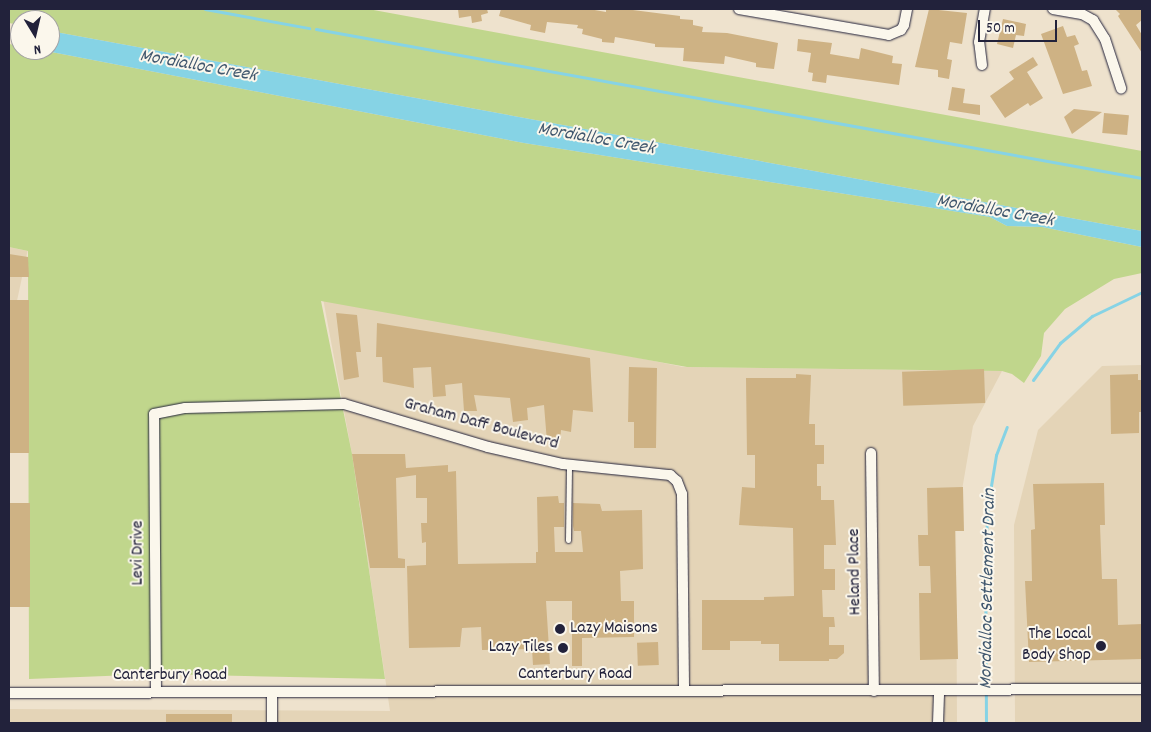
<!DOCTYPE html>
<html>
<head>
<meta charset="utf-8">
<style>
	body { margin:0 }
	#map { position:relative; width:1151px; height:732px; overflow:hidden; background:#eee2cd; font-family:Dekko,sans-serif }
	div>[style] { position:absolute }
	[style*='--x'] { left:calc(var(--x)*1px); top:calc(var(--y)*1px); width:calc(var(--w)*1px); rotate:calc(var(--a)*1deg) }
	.built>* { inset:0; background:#e4d4b7; transform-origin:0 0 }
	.green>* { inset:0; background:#c0d68c }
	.water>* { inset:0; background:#86d3e5 }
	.stream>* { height:3px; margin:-1.5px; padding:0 1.5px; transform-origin:1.5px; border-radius:1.5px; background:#86d3e5 }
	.building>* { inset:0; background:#ceb284; transform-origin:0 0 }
	.roads { filter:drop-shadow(0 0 1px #22223b) drop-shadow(0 0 1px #22223b) }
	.lane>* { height:5px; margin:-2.5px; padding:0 2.5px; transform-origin:2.5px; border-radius:2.5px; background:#fbf7ec }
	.street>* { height:10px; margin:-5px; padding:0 5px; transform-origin:5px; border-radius:5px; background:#fbf7ec }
	.dots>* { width:14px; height:14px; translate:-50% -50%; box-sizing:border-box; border:2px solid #fbf7ec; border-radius:50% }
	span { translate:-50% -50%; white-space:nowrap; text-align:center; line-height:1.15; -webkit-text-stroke:4px #fbf7ec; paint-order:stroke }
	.street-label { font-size:18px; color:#22223b }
	.poi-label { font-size:18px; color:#22223b }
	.left { translate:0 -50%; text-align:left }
	.right { translate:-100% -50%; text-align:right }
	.water-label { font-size:19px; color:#40576e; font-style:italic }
	.frame { position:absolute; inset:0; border:10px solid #22223b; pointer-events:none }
	.north { position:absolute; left:10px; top:10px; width:50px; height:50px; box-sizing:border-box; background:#fbf7ec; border:1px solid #a4a2a5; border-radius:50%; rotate:171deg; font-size:14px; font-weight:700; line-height:20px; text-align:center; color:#22223b }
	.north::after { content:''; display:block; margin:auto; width:18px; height:22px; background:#22223b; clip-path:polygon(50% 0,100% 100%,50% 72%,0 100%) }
	.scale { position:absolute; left:978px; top:20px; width:79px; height:22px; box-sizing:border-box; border:2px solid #22223b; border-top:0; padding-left:6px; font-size:15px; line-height:18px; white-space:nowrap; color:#22223b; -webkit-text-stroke:4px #fbf7ec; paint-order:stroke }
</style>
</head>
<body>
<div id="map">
	<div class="built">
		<div style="left:9px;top:247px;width:19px;height:432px;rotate:12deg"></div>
		<div style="clip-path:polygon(322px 293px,683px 367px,1002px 371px,973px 426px,956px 525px,957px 723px,9px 723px,9px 709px,390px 711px,352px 454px)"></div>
		<div style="clip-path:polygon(1142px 365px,1142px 723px,1015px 723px,1014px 525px,1038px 430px,1102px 366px)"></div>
	</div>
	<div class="green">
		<div style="clip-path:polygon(9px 9px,368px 9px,1142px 151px,1142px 231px,50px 31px,50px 20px,20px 20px,20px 25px,9px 23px)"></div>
		<div style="clip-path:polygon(9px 44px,20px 46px,20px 50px,41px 50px,524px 143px,990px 217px,1007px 226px,1042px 227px,1142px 247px,1142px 273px,1114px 279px,1065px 309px,1044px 333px,1041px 356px,1024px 383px,1012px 374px,1002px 371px,687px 367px,321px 301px,352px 454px,385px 679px,156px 674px,29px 679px,28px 251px,9px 247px)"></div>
	</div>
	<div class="water">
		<div style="clip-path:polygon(50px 31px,1142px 231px,1142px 247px,1042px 227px,1007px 226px,990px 217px,524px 143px,41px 50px,50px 50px)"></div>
	</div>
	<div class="stream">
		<div style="--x:205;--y:9;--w:106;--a:10.4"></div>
		<div style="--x:316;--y:29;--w:839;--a:10.23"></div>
		<div style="--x:1033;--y:380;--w:46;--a:-53.9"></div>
		<div style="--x:1060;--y:343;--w:42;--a:-40.2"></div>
		<div style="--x:1092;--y:316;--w:55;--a:-25.6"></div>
		<div style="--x:986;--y:723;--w:171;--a:-90.3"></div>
		<div style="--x:985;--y:552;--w:48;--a:-86.4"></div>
		<div style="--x:988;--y:504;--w:50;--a:-80.7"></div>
		<div style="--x:996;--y:455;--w:30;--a:-69"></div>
	</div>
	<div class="building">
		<div style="clip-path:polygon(458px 9px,487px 9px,488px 13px,481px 15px,482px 21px,472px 23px,471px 16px,459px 18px)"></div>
		<div style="clip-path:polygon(501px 9px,589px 9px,606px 12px,606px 9px,625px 9px,680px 16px,680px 19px,693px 20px,693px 25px,703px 27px,702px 32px,727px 33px,778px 43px,774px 69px,756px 67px,756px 63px,725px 56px,724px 64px,683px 61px,684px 48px,655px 47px,655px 44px,615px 37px,614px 43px,602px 42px,602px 39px,582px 34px,583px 29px,577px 28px,578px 25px,547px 22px,545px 33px,530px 30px,531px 25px,499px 16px)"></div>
		<div style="clip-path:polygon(929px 9px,967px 13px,962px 44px,950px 42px,947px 59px,952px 60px,949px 79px,938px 77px,938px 70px,915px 67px)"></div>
		<div style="clip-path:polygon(1115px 9px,1142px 9px,1142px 20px,1136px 25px,1142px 35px,1142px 53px,1118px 16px,1120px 14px)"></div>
		<div style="clip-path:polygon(1003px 19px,1026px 24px,1024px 36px,1016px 35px,1013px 48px,997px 44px)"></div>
		<div style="clip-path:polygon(1063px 26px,1067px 37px,1075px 35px,1079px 44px,1074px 46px,1082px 71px,1087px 70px,1092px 86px,1063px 94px,1041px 34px)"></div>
		<div style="clip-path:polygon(798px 39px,832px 43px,830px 54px,859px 59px,861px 48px,893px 56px,892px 63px,902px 64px,899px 85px,827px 75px,826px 83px,812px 81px,813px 73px,808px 72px,811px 53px,797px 51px)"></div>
		<div style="clip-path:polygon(1033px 57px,1038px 65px,1027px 72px,1043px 98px,1030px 106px,1028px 103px,1005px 118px,990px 96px,1014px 79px,1009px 72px)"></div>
		<div style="clip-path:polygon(952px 87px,965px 89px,963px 103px,980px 105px,980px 115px,948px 110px)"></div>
		<div style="clip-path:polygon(1074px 109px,1102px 112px,1072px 134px,1064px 117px)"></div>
		<div style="left:1104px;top:113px;width:25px;height:20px;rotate:5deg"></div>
		<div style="clip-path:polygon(9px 254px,28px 257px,29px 277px,9px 277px)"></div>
		<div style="left:9px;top:300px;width:20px;height:153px"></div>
		<div style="clip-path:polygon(336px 313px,357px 315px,361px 352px,356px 352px,359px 377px,344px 380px)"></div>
		<div style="clip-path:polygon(377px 323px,590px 358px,593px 412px,573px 410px,571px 432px,561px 430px,560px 442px,547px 442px,544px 405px,527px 408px,528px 420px,513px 422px,510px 398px,474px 395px,477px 411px,464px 411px,462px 383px,445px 385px,446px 396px,433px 397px,431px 367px,413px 368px,414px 388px,383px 382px,382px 357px,376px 357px)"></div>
		<div style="clip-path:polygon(629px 367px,657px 368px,656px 448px,634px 448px,634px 422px,628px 422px)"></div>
		<div style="left:984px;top:369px;width:34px;height:82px;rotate:88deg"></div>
		<div style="clip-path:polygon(796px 374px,811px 375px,809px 424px,815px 424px,815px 445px,824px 445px,824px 464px,817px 464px,817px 486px,821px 486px,821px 500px,834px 500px,836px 545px,824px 545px,824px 569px,835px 569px,835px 590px,822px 590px,823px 617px,834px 617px,835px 627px,829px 627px,829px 645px,844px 645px,844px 653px,837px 659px,829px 659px,829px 661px,779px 661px,779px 644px,761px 644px,761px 641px,730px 641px,730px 650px,702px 650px,702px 600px,764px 600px,764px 597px,794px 596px,793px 528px,739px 525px,742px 487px,755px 488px,755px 455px,747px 455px,746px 378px,796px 378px)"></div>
		<div style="clip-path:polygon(1138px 374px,1138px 380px,1142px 380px,1142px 412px,1139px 412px,1139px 433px,1111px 434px,1110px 375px)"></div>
		<div style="clip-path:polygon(352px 454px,405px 454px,406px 468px,448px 465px,448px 472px,456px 471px,458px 564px,536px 563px,536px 552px,538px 552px,537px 497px,558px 496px,559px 503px,564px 503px,564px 527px,554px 527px,555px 552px,583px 552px,581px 531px,574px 531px,573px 526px,573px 503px,600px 504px,602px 511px,642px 510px,643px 569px,620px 571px,621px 601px,634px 601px,634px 637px,582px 638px,582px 666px,572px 666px,572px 601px,546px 601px,550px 664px,533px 665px,532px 649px,482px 650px,481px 627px,462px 628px,460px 647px,409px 648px,407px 566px,426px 565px,426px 542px,422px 543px,421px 523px,427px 523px,427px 498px,416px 498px,416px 475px,396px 478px,398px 558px,405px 559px,405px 568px,370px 568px)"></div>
		<div style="clip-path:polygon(1104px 483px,1105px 525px,1100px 525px,1102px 579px,1117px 579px,1118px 625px,1142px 624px,1142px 659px,1029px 662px,1025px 581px,1032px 581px,1031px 530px,1035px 529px,1033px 484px)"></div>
		<div style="clip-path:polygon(963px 487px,964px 531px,955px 531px,958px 659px,920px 660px,919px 593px,931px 593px,930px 566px,919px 566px,918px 535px,928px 535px,927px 488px)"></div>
		<div style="left:9px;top:503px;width:21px;height:104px"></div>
		<div style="left:658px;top:642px;width:23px;height:21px;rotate:88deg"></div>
		<div style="left:232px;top:714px;width:9px;height:66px;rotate:90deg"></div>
	</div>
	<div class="roads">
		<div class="lane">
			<div style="--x:568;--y:540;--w:75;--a:-89.2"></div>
		</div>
		<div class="street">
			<div style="--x:739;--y:9;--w:152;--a:9.8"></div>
			<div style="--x:889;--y:35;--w:13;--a:-23"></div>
			<div style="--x:901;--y:30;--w:6;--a:-59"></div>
			<div style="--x:904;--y:25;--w:16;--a:-79"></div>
			<div style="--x:1053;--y:9;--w:29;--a:10"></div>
			<div style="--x:1082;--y:14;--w:13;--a:29"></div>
			<div style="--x:1093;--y:20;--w:22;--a:58"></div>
			<div style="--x:1105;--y:39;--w:52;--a:71.9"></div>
			<div style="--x:982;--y:65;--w:23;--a:-97"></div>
			<div style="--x:979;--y:42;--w:34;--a:-80"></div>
			<div style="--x:871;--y:453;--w:238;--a:89.3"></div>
			<div style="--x:156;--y:692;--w:278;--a:-90.4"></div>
			<div style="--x:154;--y:414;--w:32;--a:-11"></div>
			<div style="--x:185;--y:408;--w:159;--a:-1.4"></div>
			<div style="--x:344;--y:404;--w:150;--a:16.6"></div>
			<div style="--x:488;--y:447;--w:77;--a:12.8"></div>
			<div style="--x:563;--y:464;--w:108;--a:5.9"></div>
			<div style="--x:670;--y:475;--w:9;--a:41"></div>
			<div style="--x:677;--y:481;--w:14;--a:69"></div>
			<div style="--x:682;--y:494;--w:197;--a:89.4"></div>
			<div style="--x:272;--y:692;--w:31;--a:90"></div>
			<div style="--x:9;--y:693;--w:1133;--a:-0.2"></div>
			<div style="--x:938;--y:723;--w:32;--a:-88"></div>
		</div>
	</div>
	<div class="dots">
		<div style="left:560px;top:629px;background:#22223b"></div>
		<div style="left:1101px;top:646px;background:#22223b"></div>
		<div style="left:563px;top:648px;background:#22223b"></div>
	</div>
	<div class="street-label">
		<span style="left:481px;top:425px;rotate:15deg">Graham Daff Boulevard</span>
		<span style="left:139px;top:553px;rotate:-90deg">Levi Drive</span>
		<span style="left:856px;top:572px;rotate:-91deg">Heland Place</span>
		<span style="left:575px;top:675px">Canterbury Road</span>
		<span style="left:170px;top:676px">Canterbury Road</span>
	</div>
	<div class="poi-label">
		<span class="left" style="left:570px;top:629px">Lazy Maisons</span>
		<span class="right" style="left:1091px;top:646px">The Local<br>Body Shop</span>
		<span class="right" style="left:553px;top:648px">Lazy Tiles</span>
	</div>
	<div class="water-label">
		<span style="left:198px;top:67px;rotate:10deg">Mordialloc Creek</span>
		<span style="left:596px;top:140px;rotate:10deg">Mordialloc Creek</span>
		<span style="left:995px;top:212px;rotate:10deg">Mordialloc Creek</span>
		<span style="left:989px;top:589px;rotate:-89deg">Mordialloc Settlement Drain</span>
	</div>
	<div class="frame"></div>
	<div class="north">N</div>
	<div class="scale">50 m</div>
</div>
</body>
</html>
